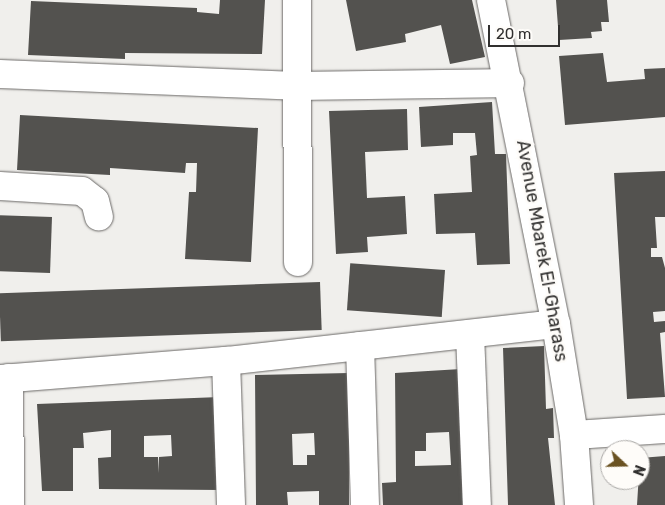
<!DOCTYPE html>
<html>
<head>
<meta charset="utf-8">
<style>
	body { margin:0 }
	#map { position:relative; width:665px; height:505px; overflow:hidden; background:#f0efec; font-family:Rubik,sans-serif }
	div>[style] { position:absolute }
	[style*='--x'] { left:calc(var(--x)*1px); top:calc(var(--y)*1px); width:calc(var(--w)*1px); rotate:calc(var(--a)*1deg) }
	.building>* { inset:0; background:#53524f; transform-origin:0 0 }
	.roads { filter:drop-shadow(0 0 1px #6b6967) drop-shadow(0 0 1px #6b6967) }
	.minor>* { height:28px; margin:-14px; padding:0 14px; transform-origin:14px; border-radius:14px; background:#fff }
	span { translate:-50% -50%; white-space:nowrap; text-align:center; line-height:1.15; -webkit-text-stroke:5px #fefcf9; paint-order:stroke }
	.street-label { font-size:18px; color:#31302f }
	.north { position:absolute; left:600px; top:440px; width:50px; height:50px; box-sizing:border-box; background:#fefcf9; border:1px solid #acaaa8; border-radius:50%; rotate:111deg; font-size:14px; font-weight:700; line-height:20px; text-align:center; color:#31302f }
	.north::after { content:''; display:block; margin:auto; width:18px; height:22px; background:#6a5222; clip-path:polygon(50% 0,100% 100%,50% 72%,0 100%) }
	.scale { position:absolute; left:488px; top:25px; width:72px; height:22px; box-sizing:border-box; border:2px solid #31302f; border-top:0; padding-left:6px; font-size:15px; line-height:18px; white-space:nowrap; color:#31302f; -webkit-text-stroke:4px #fefcf9; paint-order:stroke }
</style>
</head>
<body>
<div id="map">
	<div class="building">
		<div style="clip-path:polygon(220px 0,265px 0,262px 54px,125px 53px,125px 59px,28px 55px,31px 1px,197px 8px,197px 12px,219px 14px)"></div>
		<div style="clip-path:polygon(346px 0,472px 0,485px 57px,450px 64px,441px 25px,405px 34px,406px 42px,356px 51px)"></div>
		<div style="clip-path:polygon(556px 0,607px 0,609px 22px,601px 22px,602px 31px,591px 32px,592px 38px,559px 40px)"></div>
		<div style="clip-path:polygon(603px 53px,607px 82px,645px 79px,644px 69px,665px 68px,665px 117px,565px 125px,559px 56px)"></div>
		<div style="clip-path:polygon(492px 102px,495px 154px,506px 154px,510px 264px,477px 265px,475px 233px,436px 234px,434px 194px,472px 192px,470px 156px,477px 155px,475px 133px,453px 133px,453px 145px,421px 147px,419px 107px)"></div>
		<div style="clip-path:polygon(407px 109px,408px 150px,365px 152px,367px 198px,405px 196px,407px 234px,367px 237px,368px 252px,336px 254px,329px 111px)"></div>
		<div style="clip-path:polygon(20px 115px,258px 128px,251px 262px,185px 259px,189px 192px,196px 192px,197px 163px,186px 163px,185px 173px,110px 168px,110px 175px,17px 170px)"></div>
		<div style="clip-path:polygon(665px 171px,665px 217px,655px 217px,657px 248px,651px 248px,651px 257px,662px 257px,665px 268px,665px 311px,653px 312px,654px 322px,665px 321px,665px 332px,660px 333px,665px 397px,627px 399px,614px 173px)"></div>
		<div style="left:52px;top:217px;width:56px;height:52px;rotate:92deg"></div>
		<div style="left:445px;top:270px;width:47px;height:95px;rotate:94deg"></div>
		<div style="left:320px;top:282px;width:48px;height:321px;rotate:88deg"></div>
		<div style="clip-path:polygon(544px 346px,546px 409px,553px 408px,554px 438px,548px 438px,555px 505px,508px 505px,503px 348px)"></div>
		<div style="clip-path:polygon(evenodd,461px 369px,471px 505px,383px 505px,382px 483px,396px 482px,395px 373px,461px 369px,449px 432px,451px 465px,415px 466px,415px 451px,426px 451px,426px 433px,449px 432px)"></div>
		<div style="clip-path:polygon(evenodd,349px 373px,349px 505px,319px 505px,319px 491px,287px 492px,288px 505px,256px 505px,255px 375px,349px 373px,314px 433px,315px 455px,307px 455px,307px 465px,293px 465px,292px 434px,314px 433px)"></div>
		<div style="clip-path:polygon(evenodd,220px 397px,221px 490px,99px 489px,98px 458px,111px 457px,111px 430px,83px 433px,84px 448px,73px 448px,73px 491px,42px 491px,37px 404px,220px 397px,171px 435px,172px 456px,159px 457px,158px 473px,158px 457px,144px 457px,144px 436px,171px 435px)"></div>
		<div style="clip-path:polygon(665px 456px,665px 505px,637px 505px,640px 458px)"></div>
	</div>
	<div class="roads">
		<div class="minor">
			<div style="--x:297;--y:0;--w:262;--a:89.8"></div>
			<div style="--x:491;--y:0;--w:330;--a:78.7"></div>
			<div style="--x:556;--y:324;--w:112;--a:80.8"></div>
			<div style="--x:574;--y:435;--w:70;--a:85.9"></div>
			<div style="--x:0;--y:74;--w:296;--a:2.3"></div>
			<div style="--x:296;--y:86;--w:214;--a:-0.8"></div>
			<div style="--x:0;--y:186;--w:82;--a:3.5"></div>
			<div style="--x:82;--y:191;--w:16;--a:38"></div>
			<div style="--x:95;--y:201;--w:16;--a:76"></div>
			<div style="--x:470;--y:334;--w:171;--a:87.7"></div>
			<div style="--x:360;--y:346;--w:159;--a:88.2"></div>
			<div style="--x:226;--y:361;--w:144;--a:88"></div>
			<div style="--x:9;--y:378;--w:127;--a:89.5"></div>
			<div style="--x:0;--y:379;--w:227;--a:-4.6"></div>
			<div style="--x:226;--y:361;--w:332;--a:-6.4"></div>
			<div style="--x:574;--y:435;--w:91;--a:-3.8"></div>
		</div>
	</div>
	<div class="street-label">
		<span style="left:542px;top:251px;rotate:80deg">Avenue Mbarek El-Gharass</span>
	</div>
	<div class="north">N</div>
	<div class="scale">20 m</div>
</div>
</body>
</html>
